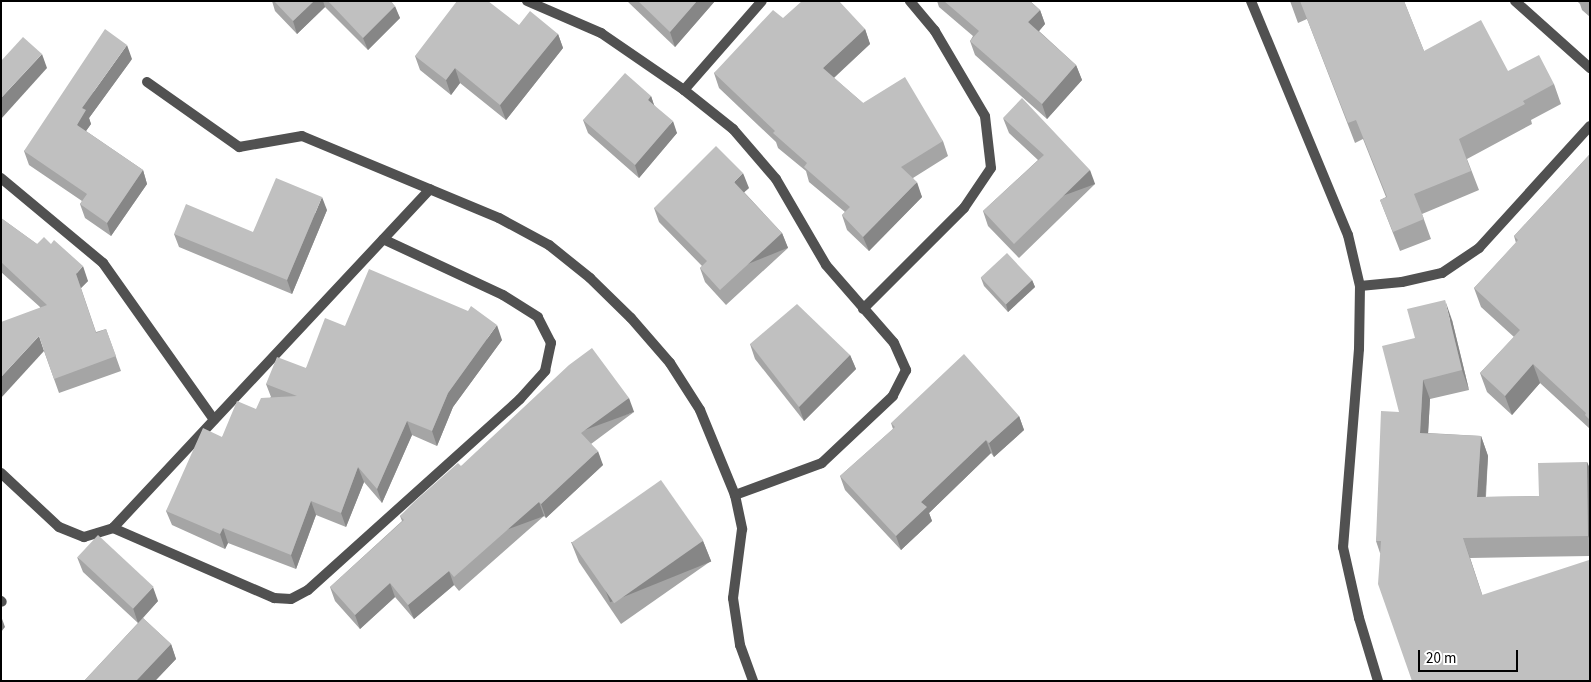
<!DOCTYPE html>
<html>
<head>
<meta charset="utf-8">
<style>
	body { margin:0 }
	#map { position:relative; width:1591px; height:682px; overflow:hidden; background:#fff; font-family:"Source Sans 3",sans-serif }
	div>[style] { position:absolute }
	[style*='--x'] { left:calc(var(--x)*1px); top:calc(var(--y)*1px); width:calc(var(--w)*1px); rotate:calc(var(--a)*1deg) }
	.lane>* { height:10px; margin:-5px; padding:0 5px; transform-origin:5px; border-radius:5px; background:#515151 }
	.wall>* { inset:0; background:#a5a5a5 }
	.shaded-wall>* { inset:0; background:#868686; transform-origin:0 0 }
	.building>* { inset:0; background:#c0c0c0; transform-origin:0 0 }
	span { translate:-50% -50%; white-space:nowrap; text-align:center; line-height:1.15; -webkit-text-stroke:4px #fff; paint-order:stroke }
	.frame { position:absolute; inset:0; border:2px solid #000; pointer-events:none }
	.scale { position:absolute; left:1418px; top:650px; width:100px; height:22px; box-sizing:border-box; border:2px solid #000; border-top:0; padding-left:6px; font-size:15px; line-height:18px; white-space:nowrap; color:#000; -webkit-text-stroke:4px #fff; paint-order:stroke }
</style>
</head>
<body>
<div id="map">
	<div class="lane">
		<div style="--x:527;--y:1;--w:81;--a:23.4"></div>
		<div style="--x:601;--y:33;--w:101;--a:34.5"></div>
		<div style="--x:684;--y:90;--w:63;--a:38.5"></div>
		<div style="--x:733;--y:129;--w:66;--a:49.3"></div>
		<div style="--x:776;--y:179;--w:99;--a:59.8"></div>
		<div style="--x:826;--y:265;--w:103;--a:48.9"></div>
		<div style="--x:894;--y:343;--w:30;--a:66"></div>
		<div style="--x:906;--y:370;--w:29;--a:117"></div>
		<div style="--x:893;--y:396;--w:98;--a:136.7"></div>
		<div style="--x:822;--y:463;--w:93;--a:159.8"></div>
		<div style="--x:1251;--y:1;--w:253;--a:67.5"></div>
		<div style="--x:1348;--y:235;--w:52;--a:76.8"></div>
		<div style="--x:1360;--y:286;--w:63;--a:90.9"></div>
		<div style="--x:1359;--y:349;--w:199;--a:94.6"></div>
		<div style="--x:1343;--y:547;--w:73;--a:77.3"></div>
		<div style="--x:1359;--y:618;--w:66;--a:73.2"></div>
		<div style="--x:1515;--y:1;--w:101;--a:41.8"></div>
		<div style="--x:147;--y:82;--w:113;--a:35.2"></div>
		<div style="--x:239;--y:147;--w:64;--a:-9.9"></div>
		<div style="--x:302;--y:136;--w:213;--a:22.6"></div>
		<div style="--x:499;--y:218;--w:57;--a:28.4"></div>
		<div style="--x:549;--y:245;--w:53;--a:38.8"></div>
		<div style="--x:590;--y:278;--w:57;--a:44.3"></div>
		<div style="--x:631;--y:318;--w:60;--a:49.1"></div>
		<div style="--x:670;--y:363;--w:56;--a:57.4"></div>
		<div style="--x:700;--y:410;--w:92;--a:67.6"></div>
		<div style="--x:735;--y:495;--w:35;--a:78"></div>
		<div style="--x:742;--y:529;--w:70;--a:97.4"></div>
		<div style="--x:733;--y:598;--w:48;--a:81.5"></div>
		<div style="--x:740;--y:645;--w:38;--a:70"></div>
		<div style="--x:684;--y:90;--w:118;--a:-48.8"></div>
		<div style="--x:1;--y:178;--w:133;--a:39.8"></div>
		<div style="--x:103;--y:263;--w:192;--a:54.7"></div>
		<div style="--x:1360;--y:286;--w:42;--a:-5.4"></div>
		<div style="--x:1402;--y:282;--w:41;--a:-12.7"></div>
		<div style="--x:1442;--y:273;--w:45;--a:-34"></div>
		<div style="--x:1479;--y:248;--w:165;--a:-47.7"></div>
		<div style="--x:863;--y:309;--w:143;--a:-45"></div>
		<div style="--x:964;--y:208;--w:48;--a:-56"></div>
		<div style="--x:991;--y:168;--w:52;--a:-96.6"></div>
		<div style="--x:985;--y:116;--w:99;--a:-120.5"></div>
		<div style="--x:935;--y:31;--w:39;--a:-130"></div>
		<div style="--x:1;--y:473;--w:79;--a:43"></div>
		<div style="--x:59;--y:527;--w:27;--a:22"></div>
		<div style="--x:84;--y:537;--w:30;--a:-17"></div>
		<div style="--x:113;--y:528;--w:464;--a:-46.9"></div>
		<div style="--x:113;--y:528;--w:176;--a:23.5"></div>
		<div style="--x:274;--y:598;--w:17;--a:3"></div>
		<div style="--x:291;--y:599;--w:19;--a:-28"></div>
		<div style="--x:308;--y:590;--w:285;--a:-42"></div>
		<div style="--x:520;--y:399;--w:38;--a:-48"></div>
		<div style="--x:545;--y:371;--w:29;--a:-78"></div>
		<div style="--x:551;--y:343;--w:29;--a:-117"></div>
		<div style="--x:538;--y:317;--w:41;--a:-147.8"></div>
		<div style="--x:503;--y:295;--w:132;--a:-155"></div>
		<div style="--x:1;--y:601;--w:1;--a:45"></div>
	</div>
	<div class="wall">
		<div style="clip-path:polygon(272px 1px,391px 1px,400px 18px,368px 50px,325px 7px,297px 34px,275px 11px)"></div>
		<div style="clip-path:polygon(627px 1px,715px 1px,675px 47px)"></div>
		<div style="clip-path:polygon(937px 1px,1030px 1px,1040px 10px,1045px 24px,1039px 31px,1076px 65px,1082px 80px,1047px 119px,975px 55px,970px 41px,973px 36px,939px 7px)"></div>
		<div style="clip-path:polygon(1290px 1px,1404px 1px,1424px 51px,1508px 71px,1554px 84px,1561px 104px,1531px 120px,1532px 124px,1467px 159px,1479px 190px,1422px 214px,1431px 239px,1400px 251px,1380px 200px,1386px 197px,1363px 139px,1355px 143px,1307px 19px,1298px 23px)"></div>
		<div style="clip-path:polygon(1577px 1px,1590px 1px,1590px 17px,1582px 10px,1580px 4px)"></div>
		<div style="clip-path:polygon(783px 18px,865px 29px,870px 44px,834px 78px,863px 103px,943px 141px,948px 156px,913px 178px,922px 197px,869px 251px,847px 230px,842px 215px,845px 212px,809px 182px,806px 171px,778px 148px,776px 142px,719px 88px,714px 73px)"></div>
		<div style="clip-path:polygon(519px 25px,558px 34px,563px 48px,506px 120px,460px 83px,451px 95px,420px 70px,415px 56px)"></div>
		<div style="clip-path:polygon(132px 59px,89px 118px,91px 124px,86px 131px,143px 170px,147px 184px,111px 236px,85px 218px,80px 204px,82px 201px,29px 165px,24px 151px)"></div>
		<div style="clip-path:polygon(651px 96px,654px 105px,677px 133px,639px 178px,588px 133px,583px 120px)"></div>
		<div style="clip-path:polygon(1003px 118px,1095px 184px,1019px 258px,988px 226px,983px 211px,1038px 160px,1009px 133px)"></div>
		<div style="clip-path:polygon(1590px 154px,1590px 429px,1540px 383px,1512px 415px,1487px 392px,1480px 373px,1514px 337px,1481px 307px,1474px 288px,1516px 243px,1514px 236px)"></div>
		<div style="clip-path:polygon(749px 188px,744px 192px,782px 233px,788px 248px,726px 305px,705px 282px,700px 268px,702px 266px,659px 222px,654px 208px)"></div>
		<div style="clip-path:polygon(327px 210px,292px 294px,179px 247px,174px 234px,253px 232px)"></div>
		<div style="clip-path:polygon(1px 218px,88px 281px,81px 288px,96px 332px,106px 329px,121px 371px,59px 393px,44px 351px,40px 307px,1px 272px)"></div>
		<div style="clip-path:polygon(981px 278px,1032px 280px,1035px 287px,1008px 312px,984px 286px)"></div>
		<div style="clip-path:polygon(1452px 320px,1469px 390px,1430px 399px,1428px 433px,1481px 436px,1488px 456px,1486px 497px,1539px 496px,1587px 462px,1590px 469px,1590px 556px,1470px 558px,1482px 595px,1590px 681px,1380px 553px,1376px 541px,1399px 412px,1415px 338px)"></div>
		<div style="clip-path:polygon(345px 326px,502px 340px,453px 407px,437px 446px,412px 435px,382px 503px,364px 482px,346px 527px,316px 515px,296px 569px,228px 543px,225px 549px,172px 525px,166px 511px,222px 437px,271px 397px,266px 384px,306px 368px)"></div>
		<div style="clip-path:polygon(750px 344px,850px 355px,856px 369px,804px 421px,755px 359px)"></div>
		<div style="clip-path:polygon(634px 412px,591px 444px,603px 465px,546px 518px,544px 516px,459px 591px,454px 585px,414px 619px,395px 597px,360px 629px,335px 601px,330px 587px,402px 521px,400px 516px,461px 466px)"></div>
		<div style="clip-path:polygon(1019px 416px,1024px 430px,994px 457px,991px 453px,929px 513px,932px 521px,901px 550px,845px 490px,840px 476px,893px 429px,891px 423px)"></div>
		<div style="clip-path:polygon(703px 541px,711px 561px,621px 624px,579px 562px,571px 542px)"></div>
		<div style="clip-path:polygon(77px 557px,158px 601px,143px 618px,171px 644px,176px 659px,155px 681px,84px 681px,138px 623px,83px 572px)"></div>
	</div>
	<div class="shaded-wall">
		<div style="clip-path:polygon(314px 1px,323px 1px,325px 7px,297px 34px,293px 21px)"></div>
		<div style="clip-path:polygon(697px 1px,715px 1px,675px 47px,670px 32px)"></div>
		<div style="clip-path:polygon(395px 6px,400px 18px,368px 50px,363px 38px)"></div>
		<div style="clip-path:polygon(1040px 10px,1045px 24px,1034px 37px,1028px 22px)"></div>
		<div style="clip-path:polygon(865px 29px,870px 44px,828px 83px,823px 68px)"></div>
		<div style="clip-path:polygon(558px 34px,563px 48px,506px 120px,500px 105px)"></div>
		<div style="clip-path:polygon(127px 45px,132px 59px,89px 118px,91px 124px,81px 138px,77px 125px,82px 108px)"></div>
		<div style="clip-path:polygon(42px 54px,47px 68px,1px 119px,1px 98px)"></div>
		<div style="clip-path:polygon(1076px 65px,1082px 80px,1047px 119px,1042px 104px)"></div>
		<div style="clip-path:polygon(455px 68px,460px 83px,451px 95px,446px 80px)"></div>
		<div style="clip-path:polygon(651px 96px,655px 108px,648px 100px)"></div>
		<div style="clip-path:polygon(673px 121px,677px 133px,639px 178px,635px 165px)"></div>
		<div style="clip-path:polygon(143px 170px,147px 184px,111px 236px,107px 223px)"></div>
		<div style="left:1090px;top:170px;width:15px;height:106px;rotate:70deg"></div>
		<div style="clip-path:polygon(743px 173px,749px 188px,740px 196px,734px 182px)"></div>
		<div style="clip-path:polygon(917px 182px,922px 197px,869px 251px,863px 237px)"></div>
		<div style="clip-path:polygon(322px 197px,327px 210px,292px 294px,287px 280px)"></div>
		<div style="left:782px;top:233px;width:16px;height:84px;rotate:68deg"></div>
		<div style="clip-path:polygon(83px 266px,88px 281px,81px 288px,76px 274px)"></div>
		<div style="clip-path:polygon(1032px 280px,1035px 287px,1008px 312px,1006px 304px)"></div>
		<div style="clip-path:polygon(1445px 300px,1452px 320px,1469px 390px,1462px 370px)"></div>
		<div style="clip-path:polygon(497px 325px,502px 340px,453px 407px,437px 446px,432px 431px,448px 393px)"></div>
		<div style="clip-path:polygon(39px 336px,44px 351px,1px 398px,1px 377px)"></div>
		<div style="clip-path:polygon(850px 355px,856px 369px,804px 421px,799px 407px)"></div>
		<div style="clip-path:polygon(1533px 364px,1540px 383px,1512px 415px,1505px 396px)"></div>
		<div style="clip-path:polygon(1423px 380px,1430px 399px,1427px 453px,1420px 433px)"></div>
		<div style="left:629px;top:398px;width:15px;height:59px;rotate:70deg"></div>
		<div style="clip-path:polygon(1019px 416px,1024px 430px,994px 457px,989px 443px)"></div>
		<div style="clip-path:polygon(407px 421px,412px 435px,382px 503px,377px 489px)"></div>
		<div style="clip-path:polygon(1481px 436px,1488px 456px,1484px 517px,1477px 497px)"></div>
		<div style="clip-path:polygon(986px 440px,991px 453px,929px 513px,932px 521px,901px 550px,896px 536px,921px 502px)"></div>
		<div style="clip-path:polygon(598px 451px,603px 465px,546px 518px,541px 504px)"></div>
		<div style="clip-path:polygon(1587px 462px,1590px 469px,1590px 540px,1588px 536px)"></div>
		<div style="clip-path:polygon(358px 467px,364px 482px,346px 527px,341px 513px)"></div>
		<div style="clip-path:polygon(311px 501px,316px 515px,296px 569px,291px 555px)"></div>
		<div style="left:539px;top:502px;width:15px;height:113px;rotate:70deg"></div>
		<div style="clip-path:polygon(223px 528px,228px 543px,225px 549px,220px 534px)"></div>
		<div style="clip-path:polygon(1463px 538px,1470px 558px,1489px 615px,1482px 595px)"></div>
		<div style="left:703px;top:541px;width:22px;height:109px;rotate:68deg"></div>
		<div style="clip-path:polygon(449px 571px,454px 585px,414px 619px,408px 605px)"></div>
		<div style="clip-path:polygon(390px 583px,395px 597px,360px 629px,355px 615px)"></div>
		<div style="clip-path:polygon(153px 587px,158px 601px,138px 623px,133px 608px)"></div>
		<div style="clip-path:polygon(1px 616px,5px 627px,1px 632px)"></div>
		<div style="clip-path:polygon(171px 644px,176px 659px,155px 681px,136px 681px)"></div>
	</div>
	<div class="building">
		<div style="clip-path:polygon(274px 1px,314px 1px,293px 21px)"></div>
		<div style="clip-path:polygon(328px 1px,391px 1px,395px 6px,363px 38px)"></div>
		<div style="clip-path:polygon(457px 1px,488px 1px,519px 25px,530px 11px,558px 34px,500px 105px,455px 68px,446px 80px,415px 56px)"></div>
		<div style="clip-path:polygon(638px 1px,697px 1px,670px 32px)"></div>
		<div style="clip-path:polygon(802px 1px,839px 1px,865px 29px,823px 68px,863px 103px,905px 77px,943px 141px,901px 167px,917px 182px,863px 237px,842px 215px,850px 207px,804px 167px,807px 163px,773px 133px,775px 131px,714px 73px,773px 10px,783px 18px)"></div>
		<div style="clip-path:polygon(944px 1px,1030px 1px,1040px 10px,1028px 22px,1076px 65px,1042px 104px,970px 41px,979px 31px)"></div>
		<div style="clip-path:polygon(1300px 1px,1404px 1px,1424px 51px,1481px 20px,1508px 71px,1539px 55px,1554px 84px,1523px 101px,1525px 104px,1459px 139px,1471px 171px,1414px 194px,1424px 219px,1393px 232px,1380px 200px,1387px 197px,1356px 120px,1348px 123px)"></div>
		<div style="clip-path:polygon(105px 29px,127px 45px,82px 108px,86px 110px,77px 125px,143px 170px,107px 223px,80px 204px,87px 194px,24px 151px)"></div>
		<div style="clip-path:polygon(23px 37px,42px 54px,1px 98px,1px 61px)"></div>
		<div style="clip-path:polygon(625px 73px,651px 96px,648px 100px,673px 121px,635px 165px,583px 120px)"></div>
		<div style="clip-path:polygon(1022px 98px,1090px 170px,1014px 244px,983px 211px,1044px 155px,1003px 118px)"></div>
		<div style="clip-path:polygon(716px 146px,743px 173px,734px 182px,782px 233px,720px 290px,700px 268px,707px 261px,654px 208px)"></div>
		<div style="clip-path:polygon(1590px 154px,1590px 420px,1585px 415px,1586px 413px,1533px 364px,1505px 396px,1480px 373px,1520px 330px,1474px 288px,1518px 240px,1514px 236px)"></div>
		<div style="clip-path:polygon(276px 178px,322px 197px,287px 280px,174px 234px,186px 204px,253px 232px)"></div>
		<div style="clip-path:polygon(1px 218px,37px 244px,44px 237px,51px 244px,54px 240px,83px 266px,76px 274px,96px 333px,106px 329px,116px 356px,54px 379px,39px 336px,1px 377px,1px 322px,47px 305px,1px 262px)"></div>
		<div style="left:1007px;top:253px;width:37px;height:36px;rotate:47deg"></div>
		<div style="clip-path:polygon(369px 269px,468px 311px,471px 306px,497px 325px,448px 393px,432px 431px,407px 421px,377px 489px,358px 467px,341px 513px,311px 501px,291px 555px,223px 528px,220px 534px,166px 511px,203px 428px,222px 437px,237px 401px,256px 409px,261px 398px,297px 396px,266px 384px,277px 357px,306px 368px,325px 318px,345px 326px)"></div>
		<div style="clip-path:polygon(1445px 300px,1462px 370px,1423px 380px,1420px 433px,1481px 436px,1477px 497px,1539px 496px,1538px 463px,1587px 462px,1588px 536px,1463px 538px,1482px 595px,1589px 560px,1589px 575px,1590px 575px,1590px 681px,1412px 681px,1378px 584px,1381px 541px,1376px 541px,1381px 411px,1399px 412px,1382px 346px,1415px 338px,1407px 309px)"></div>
		<div style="clip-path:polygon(797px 304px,850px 355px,799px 407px,750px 344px)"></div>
		<div style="clip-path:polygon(592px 348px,629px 398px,581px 433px,598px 451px,541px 504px,539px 502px,454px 577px,449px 571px,408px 605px,390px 583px,355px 615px,330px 587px,404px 520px,400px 516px,415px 501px,458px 463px,461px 466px,569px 365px)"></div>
		<div style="clip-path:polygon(964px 354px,1019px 416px,989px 443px,986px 440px,921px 502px,927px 507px,896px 536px,840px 476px,895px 427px,891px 423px)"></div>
		<div style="left:661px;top:480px;width:74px;height:109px;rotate:55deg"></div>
		<div style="left:98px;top:535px;width:76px;height:30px;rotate:43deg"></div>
		<div style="clip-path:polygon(143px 618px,171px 644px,136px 681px,84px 681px)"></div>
	</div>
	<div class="frame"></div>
	<div class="scale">20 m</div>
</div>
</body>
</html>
